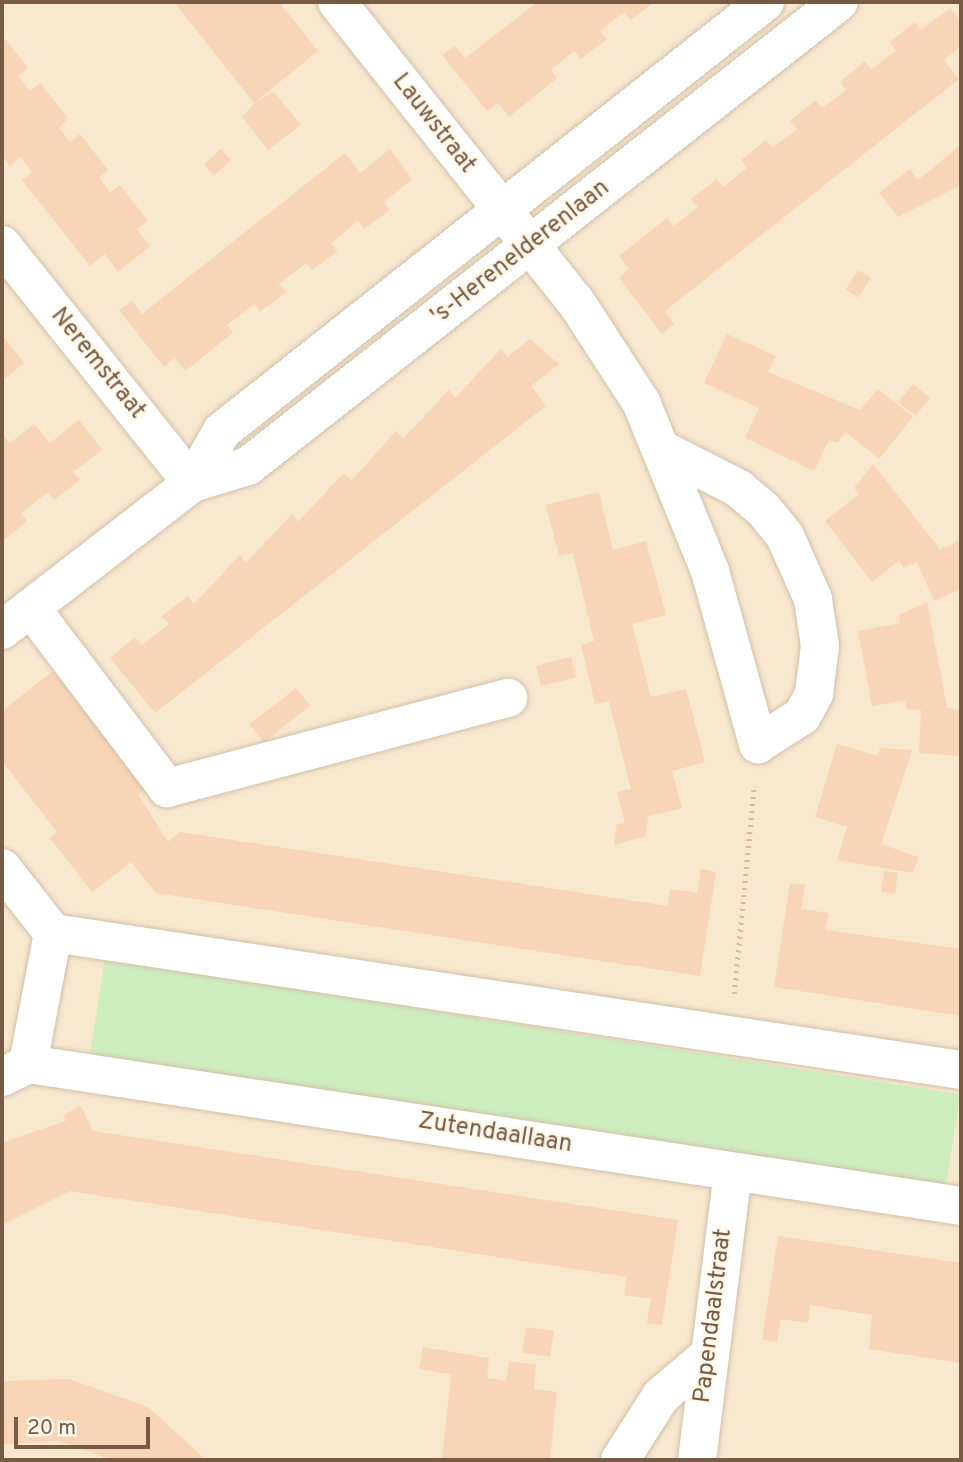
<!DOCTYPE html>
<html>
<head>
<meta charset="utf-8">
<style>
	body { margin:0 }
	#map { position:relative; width:963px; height:1462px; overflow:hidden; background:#fef5e1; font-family:Overpass,sans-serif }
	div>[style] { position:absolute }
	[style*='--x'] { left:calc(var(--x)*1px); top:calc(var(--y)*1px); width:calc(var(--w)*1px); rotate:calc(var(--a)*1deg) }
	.residential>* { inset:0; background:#f7e8cf; transform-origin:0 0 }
	.green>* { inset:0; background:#ceedbe; transform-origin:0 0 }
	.building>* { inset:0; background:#f7d5b6; transform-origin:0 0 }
	.path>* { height:4.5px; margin-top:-2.25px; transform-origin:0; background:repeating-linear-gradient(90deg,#dbb899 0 2px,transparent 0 7px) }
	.roads { filter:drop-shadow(0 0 2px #d3bfa9) drop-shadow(0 0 2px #d3bfa9) }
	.minor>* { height:38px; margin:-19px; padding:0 19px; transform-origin:19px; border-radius:19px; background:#fff }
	span { translate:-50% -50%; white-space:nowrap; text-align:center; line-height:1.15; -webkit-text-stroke:5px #fff8ea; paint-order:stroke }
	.street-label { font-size:24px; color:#785b45 }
	.frame { position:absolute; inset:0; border:4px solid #785b45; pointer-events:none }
	.scale { position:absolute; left:14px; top:1417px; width:136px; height:32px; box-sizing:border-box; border:4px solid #785b45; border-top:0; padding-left:9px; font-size:21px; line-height:24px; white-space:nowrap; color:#785b45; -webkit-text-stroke:5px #fff8ea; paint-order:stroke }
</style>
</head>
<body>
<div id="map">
	<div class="residential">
		<div style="left:2px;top:2px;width:959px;height:1458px"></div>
	</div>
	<div class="green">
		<div style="left:105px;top:959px;width:866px;height:101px;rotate:9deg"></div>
	</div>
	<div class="building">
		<div style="clip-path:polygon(174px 2px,279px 2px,318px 51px,254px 103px,274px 92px,301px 125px,268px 150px,242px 117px,254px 103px)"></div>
		<div style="clip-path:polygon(538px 2px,654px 2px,631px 20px,624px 12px,600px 31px,607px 39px,581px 59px,574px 51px,551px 70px,557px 78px,509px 117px,498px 103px,487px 111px,442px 55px,455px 46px,465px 58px)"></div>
		<div style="clip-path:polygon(950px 8px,961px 22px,961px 46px,944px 60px,959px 79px,665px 311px,674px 324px,662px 334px,619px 278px,629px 269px,619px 256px,667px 218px,673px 226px,698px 207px,691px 199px,717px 179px,723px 187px,747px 168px,741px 160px,766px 140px,772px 148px,797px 129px,790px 121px,816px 100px,822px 108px,846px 90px,840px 82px,865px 61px,871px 69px,896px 51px,890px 42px,915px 22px,921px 30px)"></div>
		<div style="clip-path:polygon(2px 35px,28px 68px,18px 76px,30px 91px,40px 83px,68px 118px,59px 128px,70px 142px,80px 134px,108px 170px,99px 178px,110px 192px,120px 185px,148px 221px,137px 229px,150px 246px,118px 272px,105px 254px,90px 266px,22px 180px,32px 172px,20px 157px,10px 166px,2px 155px)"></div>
		<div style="clip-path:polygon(961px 145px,961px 185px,898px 217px,879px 193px,910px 169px,918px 180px)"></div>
		<div style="left:221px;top:149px;width:15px;height:23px;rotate:48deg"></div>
		<div style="clip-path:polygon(390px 149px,412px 179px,384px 202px,390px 210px,364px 229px,358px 221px,331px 243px,338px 251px,312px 270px,306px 263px,279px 284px,286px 292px,260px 312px,254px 304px,227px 325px,233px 333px,185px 371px,175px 358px,164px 367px,119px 310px,132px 301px,142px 314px,345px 153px,360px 173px)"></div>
		<div style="left:858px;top:270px;width:15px;height:23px;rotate:32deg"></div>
		<div style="clip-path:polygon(727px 334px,776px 356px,768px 372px,860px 410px,878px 389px,913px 417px,879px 459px,846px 432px,837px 443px,829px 440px,814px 471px,745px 438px,759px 408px,704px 383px)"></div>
		<div style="clip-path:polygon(2px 335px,24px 363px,2px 381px)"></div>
		<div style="clip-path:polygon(530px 339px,559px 364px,531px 386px,546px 406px,155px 713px,110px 658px,135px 637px,142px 645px,169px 624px,162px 616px,188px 596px,194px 604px,240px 555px,246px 563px,292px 514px,298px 522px,344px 473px,351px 481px,396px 431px,403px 439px,449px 390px,455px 398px,501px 349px,508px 357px)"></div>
		<div style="left:913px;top:384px;width:22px;height:23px;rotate:39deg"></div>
		<div style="clip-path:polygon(79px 420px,102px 450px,73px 472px,80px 480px,54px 500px,48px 492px,21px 513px,27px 521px,2px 542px,2px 433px,10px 443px,34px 424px,50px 443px)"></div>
		<div style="clip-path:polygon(873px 464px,940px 549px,961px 540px,961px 589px,934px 601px,917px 562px,904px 568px,899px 561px,872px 582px,825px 521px,859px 494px,854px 488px)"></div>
		<div style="clip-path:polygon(599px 492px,613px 550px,646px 541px,666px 615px,632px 624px,651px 697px,686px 689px,705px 762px,672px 771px,682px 808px,648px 816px,646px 836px,614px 845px,617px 824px,625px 823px,617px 792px,631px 789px,609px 701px,595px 704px,581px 645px,594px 641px,573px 553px,559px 556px,546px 505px)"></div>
		<div style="clip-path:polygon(927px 602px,947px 708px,961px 710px,961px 756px,919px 753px,921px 710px,907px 709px,905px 700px,872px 706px,858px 631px,900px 623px,899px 615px)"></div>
		<div style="left:571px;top:657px;width:21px;height:36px;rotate:76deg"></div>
		<div style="clip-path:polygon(53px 671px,146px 789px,138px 794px,168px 842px,180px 832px,668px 906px,670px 889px,697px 893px,701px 869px,716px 872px,700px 976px,156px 893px,131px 862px,92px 892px,50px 838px,57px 832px,2px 761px,2px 711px)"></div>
		<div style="left:296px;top:688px;width:23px;height:59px;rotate:52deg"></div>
		<div style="clip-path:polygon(837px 744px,878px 756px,880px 748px,912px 750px,881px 844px,918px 857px,913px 873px,837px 860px,847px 827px,815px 817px)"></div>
		<div style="left:884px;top:871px;width:14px;height:21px;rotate:8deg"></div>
		<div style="clip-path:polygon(790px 883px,805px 885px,801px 909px,829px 913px,825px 930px,961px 949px,961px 1016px,774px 987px)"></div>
		<div style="clip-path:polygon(81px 1106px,93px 1131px,678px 1220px,662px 1325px,647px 1323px,651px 1299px,624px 1295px,627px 1277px,70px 1191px,2px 1225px,4px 1142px,66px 1121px,63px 1115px)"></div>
		<div style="clip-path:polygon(778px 1236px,961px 1263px,961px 1363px,869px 1349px,872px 1315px,810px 1305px,808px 1323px,781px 1319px,777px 1342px,762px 1340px)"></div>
		<div style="left:526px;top:1327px;width:28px;height:26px;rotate:8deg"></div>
		<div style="clip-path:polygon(423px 1347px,489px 1358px,487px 1378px,506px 1381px,509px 1361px,536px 1365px,534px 1389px,557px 1392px,550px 1460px,442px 1460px,451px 1374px,419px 1369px)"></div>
		<div style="clip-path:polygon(69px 1379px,148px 1407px,206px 1460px,113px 1460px,58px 1441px,2px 1444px,2px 1381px)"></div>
	</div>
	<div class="path">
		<div style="--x:734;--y:994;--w:208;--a:-84.5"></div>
	</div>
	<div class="roads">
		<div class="minor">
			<div style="--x:337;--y:2;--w:384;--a:51.5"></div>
			<div style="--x:576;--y:302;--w:119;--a:57"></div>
			<div style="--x:641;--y:402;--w:183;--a:67.8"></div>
			<div style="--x:710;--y:571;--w:180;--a:74.5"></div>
			<div style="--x:758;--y:744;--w:52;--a:-32.5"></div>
			<div style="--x:802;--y:716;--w:25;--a:-61"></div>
			<div style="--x:814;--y:694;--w:48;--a:-82.9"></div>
			<div style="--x:820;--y:646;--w:48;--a:-98.5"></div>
			<div style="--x:813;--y:599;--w:69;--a:-114"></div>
			<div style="--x:785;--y:536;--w:33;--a:-129"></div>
			<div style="--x:764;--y:510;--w:34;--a:-140"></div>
			<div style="--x:738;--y:488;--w:84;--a:-153.1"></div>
			<div style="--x:2;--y:245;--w:305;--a:51.4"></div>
			<div style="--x:192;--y:483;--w:60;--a:-60"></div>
			<div style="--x:222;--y:431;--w:692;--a:-38.31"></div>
			<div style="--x:31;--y:608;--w:226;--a:52.9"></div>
			<div style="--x:167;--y:788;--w:353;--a:-14.8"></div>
			<div style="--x:2;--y:630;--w:240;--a:-37.7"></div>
			<div style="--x:192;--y:483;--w:59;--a:-16.9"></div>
			<div style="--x:248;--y:466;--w:751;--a:-38.14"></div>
			<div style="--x:2;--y:868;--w:83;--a:51.9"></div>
			<div style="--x:53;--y:933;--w:133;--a:100.8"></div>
			<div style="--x:28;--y:1064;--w:29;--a:153"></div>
			<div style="--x:53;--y:933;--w:918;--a:8.58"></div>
			<div style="--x:28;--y:1064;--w:944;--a:8.65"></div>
			<div style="--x:620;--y:1460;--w:76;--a:-57.4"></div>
			<div style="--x:661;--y:1396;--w:62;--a:-40.4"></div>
			<div style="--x:697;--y:1460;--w:290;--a:-82.9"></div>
		</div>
	</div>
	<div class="street-label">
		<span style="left:433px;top:124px;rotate:52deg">Lauwstraat</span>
		<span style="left:521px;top:253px;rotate:-38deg">'s-Herenelderenlaan</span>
		<span style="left:97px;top:364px;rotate:51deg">Neremstraat</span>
		<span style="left:495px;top:1134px;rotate:9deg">Zutendaallaan</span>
		<span style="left:714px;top:1316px;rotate:-83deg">Papendaalstraat</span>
	</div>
	<div class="frame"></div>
	<div class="scale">20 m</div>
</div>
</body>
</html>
